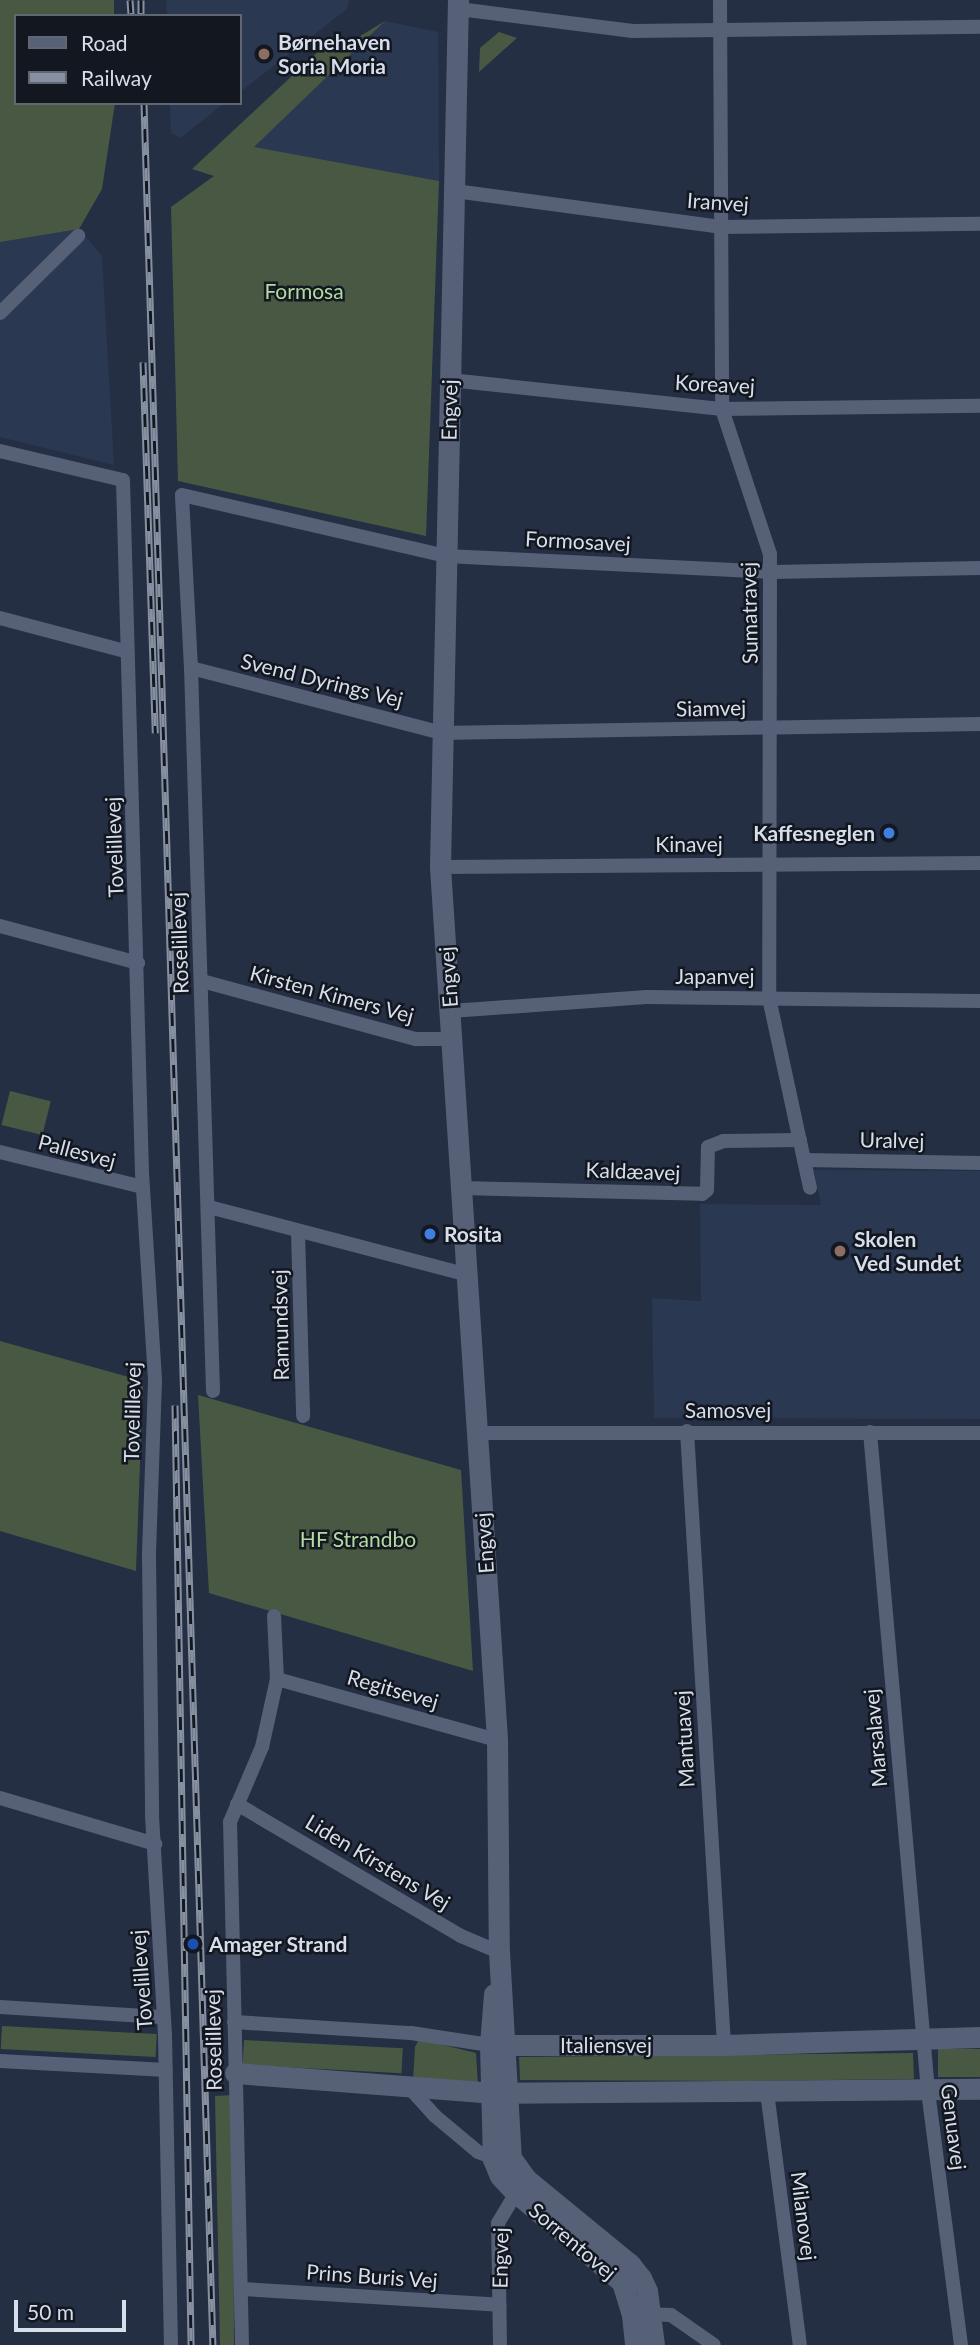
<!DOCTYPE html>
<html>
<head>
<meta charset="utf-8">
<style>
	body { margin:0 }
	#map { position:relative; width:980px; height:2345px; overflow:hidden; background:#252f43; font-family:Lato,sans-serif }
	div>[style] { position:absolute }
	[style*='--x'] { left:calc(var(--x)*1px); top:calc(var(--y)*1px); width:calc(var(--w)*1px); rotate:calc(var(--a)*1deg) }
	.built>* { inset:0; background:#2b3852 }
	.green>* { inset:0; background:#495842; transform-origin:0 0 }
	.street>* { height:14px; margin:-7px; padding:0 7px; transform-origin:7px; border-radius:7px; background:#566178 }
	.secondary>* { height:21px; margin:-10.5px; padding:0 10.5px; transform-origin:10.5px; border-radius:10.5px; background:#566178 }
	.rail>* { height:7px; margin-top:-3.5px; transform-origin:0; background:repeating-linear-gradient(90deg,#131720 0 13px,#8790a0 0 26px); box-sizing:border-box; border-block:2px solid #8790a0 }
	.dots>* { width:19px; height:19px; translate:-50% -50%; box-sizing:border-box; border:4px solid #131720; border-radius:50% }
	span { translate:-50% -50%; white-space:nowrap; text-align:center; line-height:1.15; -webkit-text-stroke:5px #131720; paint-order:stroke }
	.poi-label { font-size:21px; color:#d7deeb; font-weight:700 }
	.left { translate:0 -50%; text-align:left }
	.right { translate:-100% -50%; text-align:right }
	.street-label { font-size:21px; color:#d7deeb }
	.park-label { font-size:21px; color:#b4dba1 }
	.legend { position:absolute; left:14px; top:14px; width:228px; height:91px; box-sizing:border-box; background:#131720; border:2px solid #616771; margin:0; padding:9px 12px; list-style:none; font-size:21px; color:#d7deeb }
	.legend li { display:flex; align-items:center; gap:14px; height:35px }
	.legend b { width:35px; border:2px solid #616771 }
	.scale { position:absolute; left:14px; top:2300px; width:112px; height:32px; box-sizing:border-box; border:4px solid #d7deeb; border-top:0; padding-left:9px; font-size:21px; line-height:24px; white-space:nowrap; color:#d7deeb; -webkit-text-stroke:5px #131720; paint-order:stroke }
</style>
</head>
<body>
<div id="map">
	<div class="built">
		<div style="clip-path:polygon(166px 0,349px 0,347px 9px,240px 92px,240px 16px,167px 16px)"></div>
		<div style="clip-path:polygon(385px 21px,438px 32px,439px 181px,253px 147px)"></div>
		<div style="clip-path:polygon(170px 103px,225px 103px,180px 138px,171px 133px)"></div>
		<div style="clip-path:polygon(79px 229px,102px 256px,114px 465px,0 437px,0 241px)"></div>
		<div style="clip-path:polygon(814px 1170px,980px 1171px,980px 1419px,654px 1418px,652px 1298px,701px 1301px,700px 1204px,821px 1205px)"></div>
	</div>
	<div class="green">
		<div style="clip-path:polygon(0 0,114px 0,114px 16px,16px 16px,16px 103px,115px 103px,102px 189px,79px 229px,0 242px)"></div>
		<div style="clip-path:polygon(385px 21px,254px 147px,439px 181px,426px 536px,178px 481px,171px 207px,214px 176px,192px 169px,322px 48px,357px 38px)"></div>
		<div style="clip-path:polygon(499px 32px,517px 38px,479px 72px,480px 48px)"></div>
		<div style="left:10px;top:1091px;width:42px;height:35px;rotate:14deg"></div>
		<div style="clip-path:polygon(0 1341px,143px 1381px,136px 1571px,0 1531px)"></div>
		<div style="clip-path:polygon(198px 1395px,461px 1470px,473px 1671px,209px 1593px)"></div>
		<div style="left:2px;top:2026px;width:155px;height:23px;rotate:3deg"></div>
		<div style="clip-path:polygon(419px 2039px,476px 2053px,478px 2085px,413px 2082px,415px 2047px)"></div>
		<div style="left:244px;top:2040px;width:159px;height:25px;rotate:3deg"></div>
		<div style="left:980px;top:2049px;width:28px;height:42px;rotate:90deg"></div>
		<div style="clip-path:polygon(913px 2053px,914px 2079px,749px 2081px,520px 2080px,519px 2057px)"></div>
		<div style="clip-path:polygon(233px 2095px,234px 2345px,220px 2345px,215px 2096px)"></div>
	</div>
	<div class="street">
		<div style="--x:720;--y:0;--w:409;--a:89.7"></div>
		<div style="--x:722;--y:409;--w:153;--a:71.7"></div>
		<div style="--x:770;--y:554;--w:444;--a:90.1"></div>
		<div style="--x:769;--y:998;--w:194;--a:77.8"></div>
		<div style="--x:459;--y:9;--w:175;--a:7.2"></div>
		<div style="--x:633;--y:31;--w:347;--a:-0.7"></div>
		<div style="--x:455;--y:191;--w:268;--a:7.7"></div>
		<div style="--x:721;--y:227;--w:259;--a:-0.7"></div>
		<div style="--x:0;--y:313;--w:110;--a:-44.6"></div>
		<div style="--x:450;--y:380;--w:274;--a:6.1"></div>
		<div style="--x:722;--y:409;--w:258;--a:-0.7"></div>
		<div style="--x:0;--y:451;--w:126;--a:13.3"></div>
		<div style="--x:123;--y:480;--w:693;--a:88.43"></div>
		<div style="--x:142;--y:1173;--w:208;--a:86.4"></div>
		<div style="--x:155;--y:1381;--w:176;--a:92"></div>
		<div style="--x:149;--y:1557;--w:259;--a:89.3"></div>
		<div style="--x:152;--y:1816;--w:219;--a:86.6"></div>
		<div style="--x:165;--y:2035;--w:310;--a:88.9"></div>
		<div style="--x:0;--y:618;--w:129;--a:14.8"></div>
		<div style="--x:191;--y:668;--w:259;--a:14.5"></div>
		<div style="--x:442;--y:733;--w:538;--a:-0.96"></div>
		<div style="--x:440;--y:867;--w:540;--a:-0.42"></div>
		<div style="--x:0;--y:926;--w:143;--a:15"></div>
		<div style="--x:202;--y:981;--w:222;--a:15.2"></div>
		<div style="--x:416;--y:1039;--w:36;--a:0"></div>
		<div style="--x:451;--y:1011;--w:196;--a:-4.1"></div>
		<div style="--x:647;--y:997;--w:333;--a:0.7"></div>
		<div style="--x:0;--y:1152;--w:147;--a:13.8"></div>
		<div style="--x:804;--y:1160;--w:176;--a:1"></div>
		<div style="--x:462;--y:1188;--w:240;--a:1.4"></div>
		<div style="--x:702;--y:1194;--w:6;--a:-39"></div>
		<div style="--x:707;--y:1190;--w:43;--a:-88.7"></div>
		<div style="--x:708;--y:1147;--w:17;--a:-21"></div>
		<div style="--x:724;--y:1141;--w:76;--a:-0.8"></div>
		<div style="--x:209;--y:1207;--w:268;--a:14.7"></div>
		<div style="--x:298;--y:1232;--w:184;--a:88.4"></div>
		<div style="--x:213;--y:1391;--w:723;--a:-91.74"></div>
		<div style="--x:191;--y:668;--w:173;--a:-93"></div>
		<div style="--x:182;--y:495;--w:271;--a:13"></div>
		<div style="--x:446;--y:556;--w:326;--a:2.8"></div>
		<div style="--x:772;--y:572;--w:208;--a:-1.1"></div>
		<div style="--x:687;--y:1431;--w:615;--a:86.55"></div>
		<div style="--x:870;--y:1432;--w:662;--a:84.97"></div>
		<div style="--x:928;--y:2091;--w:256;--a:82.6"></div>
		<div style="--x:477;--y:1433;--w:503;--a:0"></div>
		<div style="--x:277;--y:1679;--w:228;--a:15.5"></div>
		<div style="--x:0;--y:1798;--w:162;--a:16.5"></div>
		<div style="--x:237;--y:1804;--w:260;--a:30.5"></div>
		<div style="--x:461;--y:1936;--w:41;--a:22.8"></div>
		<div style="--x:0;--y:2007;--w:161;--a:3.6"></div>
		<div style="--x:234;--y:2022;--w:177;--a:3.6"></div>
		<div style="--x:411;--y:2033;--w:80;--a:8.6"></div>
		<div style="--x:0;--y:2061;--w:166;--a:3.1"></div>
		<div style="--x:408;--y:2086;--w:40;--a:48"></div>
		<div style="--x:435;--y:2116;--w:56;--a:39.9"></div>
		<div style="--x:478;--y:2152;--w:20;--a:20"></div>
		<div style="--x:767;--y:2092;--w:255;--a:82.6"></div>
		<div style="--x:242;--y:2289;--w:258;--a:3.5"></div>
		<div style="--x:641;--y:2314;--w:30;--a:2"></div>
		<div style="--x:671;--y:2315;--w:52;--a:34.9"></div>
		<div style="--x:242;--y:2345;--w:523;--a:-91.31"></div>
		<div style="--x:230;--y:1822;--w:82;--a:-66.9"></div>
		<div style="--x:262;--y:1747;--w:70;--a:-77.6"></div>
		<div style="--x:277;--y:1679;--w:63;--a:-92.7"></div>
		<div style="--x:500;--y:2345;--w:122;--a:-90.9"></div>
		<div style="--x:498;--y:2223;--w:41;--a:-59"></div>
	</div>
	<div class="secondary">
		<div style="--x:458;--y:0;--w:867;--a:91.19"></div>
		<div style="--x:440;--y:867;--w:875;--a:86.26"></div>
		<div style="--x:497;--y:1740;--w:212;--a:89.5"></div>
		<div style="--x:499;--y:1952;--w:206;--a:86.7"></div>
		<div style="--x:511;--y:2158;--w:26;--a:54"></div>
		<div style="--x:526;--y:2179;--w:134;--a:39.3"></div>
		<div style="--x:630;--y:2264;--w:18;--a:52"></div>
		<div style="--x:641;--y:2278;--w:14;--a:65"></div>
		<div style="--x:647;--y:2291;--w:54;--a:82.6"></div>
		<div style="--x:494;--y:1994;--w:51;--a:94.5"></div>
		<div style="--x:490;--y:2045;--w:114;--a:88.5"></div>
		<div style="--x:493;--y:2159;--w:18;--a:68"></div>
		<div style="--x:500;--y:2176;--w:22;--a:47"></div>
		<div style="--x:515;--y:2192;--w:140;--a:40.1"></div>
		<div style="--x:622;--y:2282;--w:34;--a:73"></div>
		<div style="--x:632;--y:2315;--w:30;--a:84"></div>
		<div style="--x:490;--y:2045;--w:234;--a:0"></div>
		<div style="--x:724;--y:2045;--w:256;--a:-1.8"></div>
		<div style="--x:235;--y:2073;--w:258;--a:4.4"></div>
		<div style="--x:492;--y:2093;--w:488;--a:-0.5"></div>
	</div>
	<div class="rail">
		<div style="--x:130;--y:0;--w:16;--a:86"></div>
		<div style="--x:141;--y:0;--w:16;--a:90"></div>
		<div style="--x:144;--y:103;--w:2243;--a:88.24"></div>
		<div style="--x:143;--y:362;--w:371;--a:88.1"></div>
		<div style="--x:175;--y:1405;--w:940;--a:89.02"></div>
	</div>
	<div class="dots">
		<div style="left:264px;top:54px;background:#8d6e63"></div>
		<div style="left:889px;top:833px;background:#3f7fe0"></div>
		<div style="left:430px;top:1234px;background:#3f7fe0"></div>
		<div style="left:840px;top:1251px;background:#8d6e63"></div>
		<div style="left:193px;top:1944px;background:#1a4fb4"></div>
	</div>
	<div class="poi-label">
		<span class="left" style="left:278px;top:54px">Børnehaven<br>Soria Moria</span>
		<span class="right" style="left:875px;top:833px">Kaffesneglen</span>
		<span class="left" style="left:444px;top:1234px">Rosita</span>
		<span class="left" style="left:854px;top:1251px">Skolen<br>Ved Sundet</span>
		<span class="left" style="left:209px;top:1944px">Amager Strand</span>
	</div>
	<div class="street-label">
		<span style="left:718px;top:202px;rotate:4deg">Iranvej</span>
		<span style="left:715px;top:384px;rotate:3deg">Koreavej</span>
		<span style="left:449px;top:410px;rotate:-89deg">Engvej</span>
		<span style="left:578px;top:541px;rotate:3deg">Formosavej</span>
		<span style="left:749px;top:613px;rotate:-91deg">Sumatravej</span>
		<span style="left:322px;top:680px;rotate:14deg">Svend Dyrings Vej</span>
		<span style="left:711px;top:708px;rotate:-1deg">Siamvej</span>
		<span style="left:689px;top:844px">Kinavej</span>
		<span style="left:114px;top:847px;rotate:-92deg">Tovelillevej</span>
		<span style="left:179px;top:943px;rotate:-92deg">Roselillevej</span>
		<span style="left:715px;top:976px">Japanvej</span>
		<span style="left:448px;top:977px;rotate:-94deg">Engvej</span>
		<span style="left:332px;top:994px;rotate:15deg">Kirsten Kimers Vej</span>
		<span style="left:892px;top:1140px;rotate:1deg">Uralvej</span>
		<span style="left:77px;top:1151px;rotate:15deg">Pallesvej</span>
		<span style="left:633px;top:1171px;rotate:2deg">Kaldæavej</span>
		<span style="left:280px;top:1325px;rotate:-91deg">Ramundsvej</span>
		<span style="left:728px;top:1410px">Samosvej</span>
		<span style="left:132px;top:1412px;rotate:-89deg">Tovelillevej</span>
		<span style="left:484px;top:1543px;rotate:-94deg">Engvej</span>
		<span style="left:393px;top:1689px;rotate:16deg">Regitsevej</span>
		<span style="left:875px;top:1738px;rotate:-95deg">Marsalavej</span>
		<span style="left:684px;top:1739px;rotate:-93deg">Mantuavej</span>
		<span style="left:378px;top:1862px;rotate:31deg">Liden Kirstens Vej</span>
		<span style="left:141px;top:1980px;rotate:-94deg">Tovelillevej</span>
		<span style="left:213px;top:2040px;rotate:-91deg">Roselillevej</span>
		<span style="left:606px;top:2045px">Italiensvej</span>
		<span style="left:954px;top:2127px;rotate:83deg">Genuavej</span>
		<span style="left:804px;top:2216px;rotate:83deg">Milanovej</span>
		<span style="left:573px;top:2241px;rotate:40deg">Sorrentovej</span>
		<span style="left:500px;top:2258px;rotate:-89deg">Engvej</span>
		<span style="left:372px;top:2276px;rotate:4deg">Prins Buris Vej</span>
	</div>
	<div class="park-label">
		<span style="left:304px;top:291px">Formosa</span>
		<span style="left:358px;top:1539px">HF Strandbo</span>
	</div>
	<ul class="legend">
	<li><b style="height:9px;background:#566178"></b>Road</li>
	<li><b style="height:9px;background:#8790a0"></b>Railway</li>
	</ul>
	<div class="scale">50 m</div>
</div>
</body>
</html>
